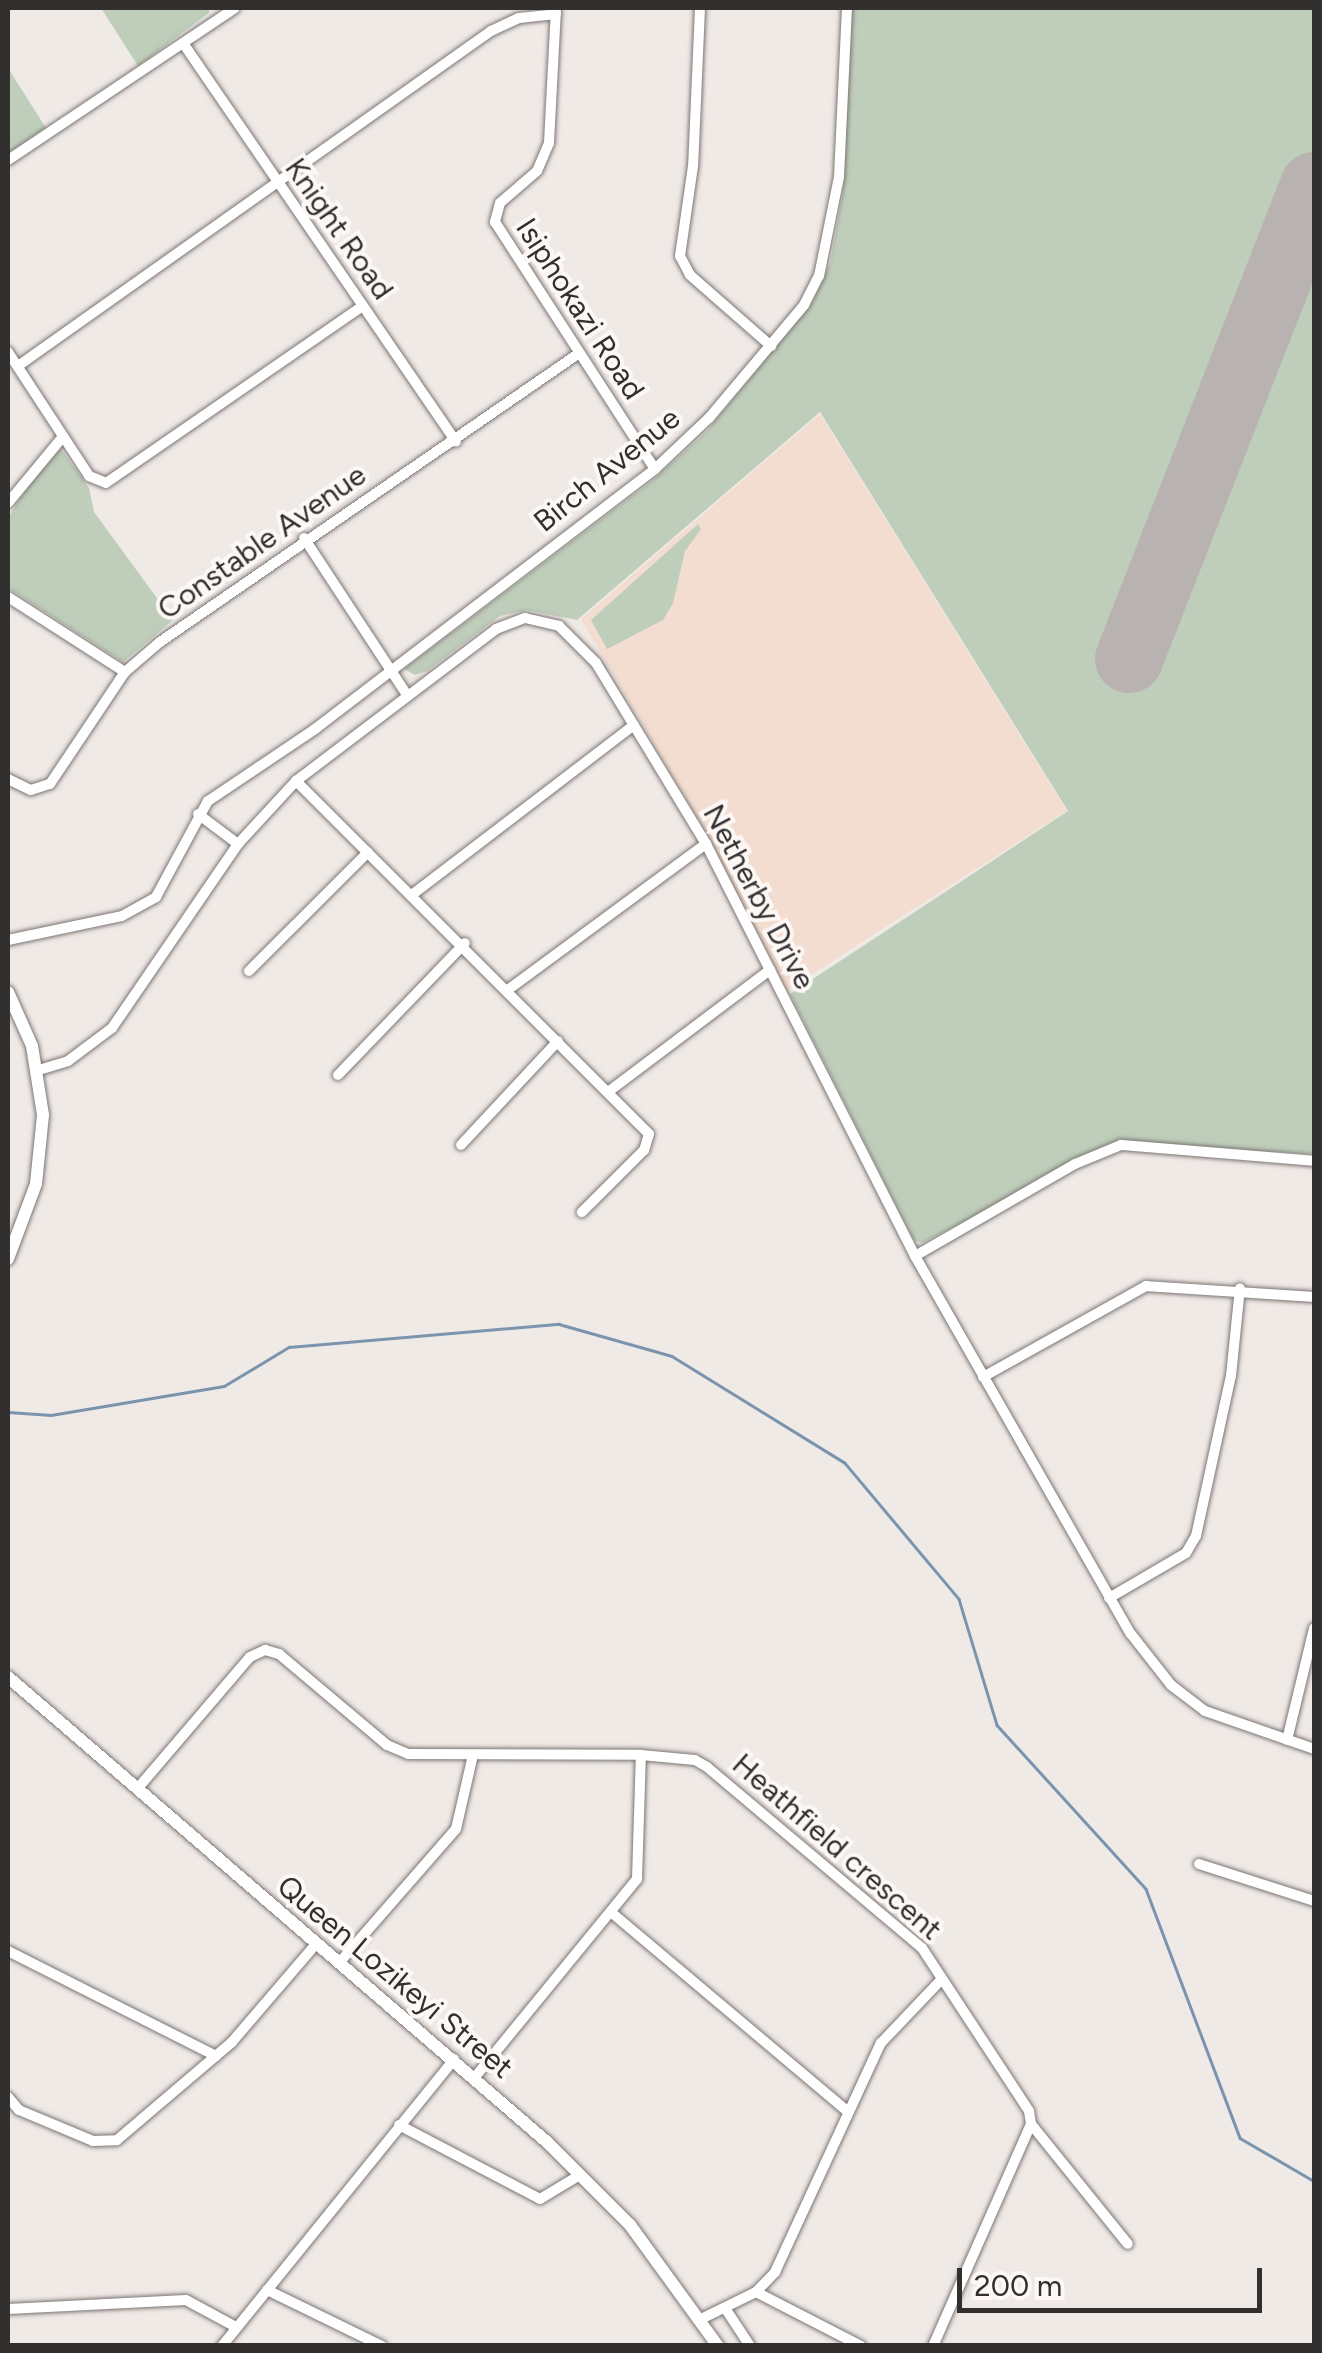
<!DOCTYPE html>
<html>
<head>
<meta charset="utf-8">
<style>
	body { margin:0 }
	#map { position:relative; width:1322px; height:2353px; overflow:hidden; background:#f0eae7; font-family:Figtree,sans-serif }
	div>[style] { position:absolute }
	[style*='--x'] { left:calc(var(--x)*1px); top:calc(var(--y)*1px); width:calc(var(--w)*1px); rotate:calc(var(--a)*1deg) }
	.education>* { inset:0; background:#f3ddd0 }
	.green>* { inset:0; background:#bfceba }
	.stream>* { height:2.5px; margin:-1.25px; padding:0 1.25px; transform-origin:1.25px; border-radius:1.25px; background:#7b94ae }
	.runway>* { height:68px; margin:-34px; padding:0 34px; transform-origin:34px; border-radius:34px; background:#b8b2b0 }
	.roads { filter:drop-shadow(0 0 2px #7b7673) drop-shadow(0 0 2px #7b7673) }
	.minor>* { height:10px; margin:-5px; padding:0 5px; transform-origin:5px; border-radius:5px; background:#fff }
	.major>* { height:12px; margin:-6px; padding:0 6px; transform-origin:6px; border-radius:6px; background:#fff }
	span { translate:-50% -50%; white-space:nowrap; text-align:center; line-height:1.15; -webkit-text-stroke:8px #fdf8f5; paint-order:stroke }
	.street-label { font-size:30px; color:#32302f }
	.frame { position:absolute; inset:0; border:10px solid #32302f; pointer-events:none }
	.scale { position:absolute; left:957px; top:2268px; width:305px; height:45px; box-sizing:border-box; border:5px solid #32302f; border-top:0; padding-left:12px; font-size:30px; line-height:35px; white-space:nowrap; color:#32302f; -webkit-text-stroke:8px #fdf8f5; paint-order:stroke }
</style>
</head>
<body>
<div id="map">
	<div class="education">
		<div style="clip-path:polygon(820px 414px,1067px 811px,787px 990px,711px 841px,581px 619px)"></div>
	</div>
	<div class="green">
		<div style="clip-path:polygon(101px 8px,207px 8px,210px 12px,138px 66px)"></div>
		<div style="clip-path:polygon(852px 8px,1314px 8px,1314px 1154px,1120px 1142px,922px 1243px,914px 1240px,790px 994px,1068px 811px,820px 412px,577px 620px,526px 610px,500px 616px,427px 671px,415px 675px,404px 669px,652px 481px,707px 431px,811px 304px,830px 264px,843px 192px)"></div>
		<div style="clip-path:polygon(8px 68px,46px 128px,8px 153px)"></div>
		<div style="clip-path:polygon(61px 449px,89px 488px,94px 512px,173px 620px,123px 662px,8px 588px,8px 518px,39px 468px)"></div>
		<div style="clip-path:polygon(698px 524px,701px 529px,685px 551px,673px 603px,663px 620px,607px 649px,591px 620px)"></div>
	</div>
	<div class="stream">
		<div style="--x:8;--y:1412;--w:43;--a:4"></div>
		<div style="--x:51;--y:1415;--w:175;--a:-9.5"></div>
		<div style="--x:224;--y:1386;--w:76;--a:-31"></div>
		<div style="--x:289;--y:1347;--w:271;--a:-4.9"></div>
		<div style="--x:559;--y:1324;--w:117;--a:15.8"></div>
		<div style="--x:672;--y:1356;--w:203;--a:31.7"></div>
		<div style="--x:845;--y:1463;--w:177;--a:50"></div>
		<div style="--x:959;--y:1599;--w:132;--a:73.2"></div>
		<div style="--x:997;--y:1725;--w:222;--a:47.7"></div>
		<div style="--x:1146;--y:1889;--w:266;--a:69.3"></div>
		<div style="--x:1240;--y:2138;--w:86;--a:30.2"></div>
	</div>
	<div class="runway">
		<div style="--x:1129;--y:659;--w:508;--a:-68.64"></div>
	</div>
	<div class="roads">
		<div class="minor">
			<div style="--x:700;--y:8;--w:158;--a:92.5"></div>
			<div style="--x:693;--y:166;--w:91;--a:98.2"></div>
			<div style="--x:680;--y:256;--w:21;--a:62"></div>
			<div style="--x:690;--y:275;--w:108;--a:41.2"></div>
			<div style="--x:556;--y:9;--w:134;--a:93"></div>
			<div style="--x:549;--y:143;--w:30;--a:113"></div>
			<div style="--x:537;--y:171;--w:49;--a:139.1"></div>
			<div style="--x:500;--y:203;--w:20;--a:105"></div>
			<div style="--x:495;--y:222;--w:294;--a:57.1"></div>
			<div style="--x:183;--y:43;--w:483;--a:55.6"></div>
			<div style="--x:8;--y:160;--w:273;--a:-33.8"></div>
			<div style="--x:8;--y:352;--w:148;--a:56.8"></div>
			<div style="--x:89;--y:476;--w:18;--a:22"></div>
			<div style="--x:106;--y:483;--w:312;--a:-34.6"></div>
			<div style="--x:18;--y:366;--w:580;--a:-35.31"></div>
			<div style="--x:491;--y:31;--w:31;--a:-25"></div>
			<div style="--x:519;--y:18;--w:37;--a:-6"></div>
			<div style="--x:8;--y:503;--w:83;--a:-50.4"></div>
			<div style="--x:304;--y:538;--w:186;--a:56.7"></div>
			<div style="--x:8;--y:597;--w:139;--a:32.7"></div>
			<div style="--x:8;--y:779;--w:25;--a:26"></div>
			<div style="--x:31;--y:790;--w:20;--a:-18"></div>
			<div style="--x:50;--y:784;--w:135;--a:-56.2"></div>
			<div style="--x:125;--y:672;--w:46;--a:-40.6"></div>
			<div style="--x:160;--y:642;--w:508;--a:-34.57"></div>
			<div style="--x:296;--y:781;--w:499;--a:45"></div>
			<div style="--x:649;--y:1134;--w:17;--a:107"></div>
			<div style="--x:644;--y:1150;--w:88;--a:135"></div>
			<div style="--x:198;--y:814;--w:50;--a:36.9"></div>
			<div style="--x:413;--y:894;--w:278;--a:-37.4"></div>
			<div style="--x:8;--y:940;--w:116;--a:-11.9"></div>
			<div style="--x:122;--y:916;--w:39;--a:-29"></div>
			<div style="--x:156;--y:897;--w:109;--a:-61.6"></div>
			<div style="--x:208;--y:801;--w:129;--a:-33.9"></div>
			<div style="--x:315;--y:729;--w:428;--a:-37.4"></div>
			<div style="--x:655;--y:469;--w:74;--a:-43.4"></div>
			<div style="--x:709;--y:418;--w:148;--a:-49.9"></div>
			<div style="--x:804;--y:305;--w:33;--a:-63"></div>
			<div style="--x:819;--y:276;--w:101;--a:-78.6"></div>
			<div style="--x:839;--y:177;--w:169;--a:-87.3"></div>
			<div style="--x:249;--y:971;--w:168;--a:-45"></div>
			<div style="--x:509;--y:989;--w:245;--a:-36.4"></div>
			<div style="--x:39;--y:1070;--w:30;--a:-17"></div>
			<div style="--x:68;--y:1061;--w:55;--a:-36.9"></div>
			<div style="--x:112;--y:1028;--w:223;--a:-55.6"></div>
			<div style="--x:238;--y:844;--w:86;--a:-47.4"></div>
			<div style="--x:296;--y:781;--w:251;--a:-37.2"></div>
			<div style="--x:496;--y:629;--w:31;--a:-21"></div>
			<div style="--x:525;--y:618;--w:35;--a:13"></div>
			<div style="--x:559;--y:626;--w:52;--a:45"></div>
			<div style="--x:596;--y:663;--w:212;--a:58.7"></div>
			<div style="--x:706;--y:844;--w:462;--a:63.1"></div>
			<div style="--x:915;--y:1256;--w:435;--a:60.3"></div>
			<div style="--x:1131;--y:1634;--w:65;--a:51.9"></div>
			<div style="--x:1171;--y:1685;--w:43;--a:37.4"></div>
			<div style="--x:1205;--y:1711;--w:115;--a:19.2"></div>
			<div style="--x:338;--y:1075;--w:183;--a:-46.1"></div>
			<div style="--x:608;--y:1092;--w:203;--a:-37"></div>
			<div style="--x:461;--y:1145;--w:142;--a:-47"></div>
			<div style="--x:915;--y:1256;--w:185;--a:-29.9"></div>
			<div style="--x:1075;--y:1164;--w:50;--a:-22.4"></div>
			<div style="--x:1121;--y:1145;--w:194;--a:4.7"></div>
			<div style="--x:983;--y:1377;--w:187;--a:-29.2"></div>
			<div style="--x:1146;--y:1286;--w:168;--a:3.7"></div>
			<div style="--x:1109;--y:1598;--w:89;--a:-30.3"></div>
			<div style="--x:1186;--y:1553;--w:20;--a:-60"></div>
			<div style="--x:1196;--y:1536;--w:164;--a:-77.7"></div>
			<div style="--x:1231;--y:1376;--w:88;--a:-84.2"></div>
			<div style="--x:1287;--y:1740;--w:115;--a:-76.4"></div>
			<div style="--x:138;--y:1788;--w:172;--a:-49.5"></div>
			<div style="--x:250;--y:1657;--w:17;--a:-25"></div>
			<div style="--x:265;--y:1650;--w:15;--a:16"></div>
			<div style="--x:279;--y:1654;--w:141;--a:40.1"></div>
			<div style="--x:387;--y:1745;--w:23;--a:23"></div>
			<div style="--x:408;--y:1754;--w:233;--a:0.2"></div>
			<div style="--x:641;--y:1755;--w:54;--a:5.3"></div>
			<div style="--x:695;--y:1760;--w:14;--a:30"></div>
			<div style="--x:707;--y:1767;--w:281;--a:40.1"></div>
			<div style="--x:922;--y:1948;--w:195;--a:56.7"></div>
			<div style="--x:1029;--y:2111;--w:13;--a:81"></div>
			<div style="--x:1031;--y:2124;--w:243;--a:113.8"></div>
			<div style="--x:1199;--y:1864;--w:121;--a:17.8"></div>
			<div style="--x:612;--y:1913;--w:306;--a:40.1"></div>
			<div style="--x:8;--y:1951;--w:233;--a:26.8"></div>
			<div style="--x:339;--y:1963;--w:178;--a:-48.9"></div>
			<div style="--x:456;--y:1829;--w:72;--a:-77.1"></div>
			<div style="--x:475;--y:2077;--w:256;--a:-50.7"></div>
			<div style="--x:637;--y:1879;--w:124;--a:-88.2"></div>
			<div style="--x:8;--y:2097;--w:17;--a:50"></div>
			<div style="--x:19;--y:2110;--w:80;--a:22.7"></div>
			<div style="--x:93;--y:2141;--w:24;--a:-2"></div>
			<div style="--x:117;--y:2140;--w:151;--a:-40.4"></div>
			<div style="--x:232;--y:2042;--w:129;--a:-49.4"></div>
			<div style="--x:1031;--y:2124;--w:154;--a:51.1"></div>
			<div style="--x:399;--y:2125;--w:159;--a:27.7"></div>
			<div style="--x:540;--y:2199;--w:47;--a:-31"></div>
			<div style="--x:267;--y:2290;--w:128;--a:26"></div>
			<div style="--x:756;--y:2292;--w:118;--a:27.2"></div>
			<div style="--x:725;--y:2308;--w:45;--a:56.7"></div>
			<div style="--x:8;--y:2309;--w:178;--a:-2.9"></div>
			<div style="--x:186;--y:2300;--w:57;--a:28.4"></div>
			<div style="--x:699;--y:2320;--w:64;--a:-26.2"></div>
			<div style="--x:756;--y:2292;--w:28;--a:-46"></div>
			<div style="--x:775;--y:2272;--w:252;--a:-65.2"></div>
			<div style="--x:881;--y:2043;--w:84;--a:-46.4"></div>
			<div style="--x:222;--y:2346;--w:369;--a:-51"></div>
		</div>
		<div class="major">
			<div style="--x:8;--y:992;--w:59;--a:66"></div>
			<div style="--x:32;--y:1046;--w:70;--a:80.9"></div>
			<div style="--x:43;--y:1115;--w:69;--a:95.8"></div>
			<div style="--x:36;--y:1184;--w:80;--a:110.5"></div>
			<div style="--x:8;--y:1677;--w:713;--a:40.79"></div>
			<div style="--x:548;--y:2143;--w:116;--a:45"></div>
			<div style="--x:630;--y:2225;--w:150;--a:54"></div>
		</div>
	</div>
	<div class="street-label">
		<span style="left:339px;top:229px;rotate:55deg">Knight Road</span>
		<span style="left:580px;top:309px;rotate:57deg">Isiphokazi Road</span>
		<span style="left:607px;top:470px;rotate:-39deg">Birch Avenue</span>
		<span style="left:262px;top:542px;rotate:-35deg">Constable Avenue</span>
		<span style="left:759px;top:897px;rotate:62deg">Netherby Drive</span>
		<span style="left:837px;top:1847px;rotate:41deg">Heathfield crescent</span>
		<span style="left:395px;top:1977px;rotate:40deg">Queen Lozikeyi Street</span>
	</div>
	<div class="frame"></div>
	<div class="scale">200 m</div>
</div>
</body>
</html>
